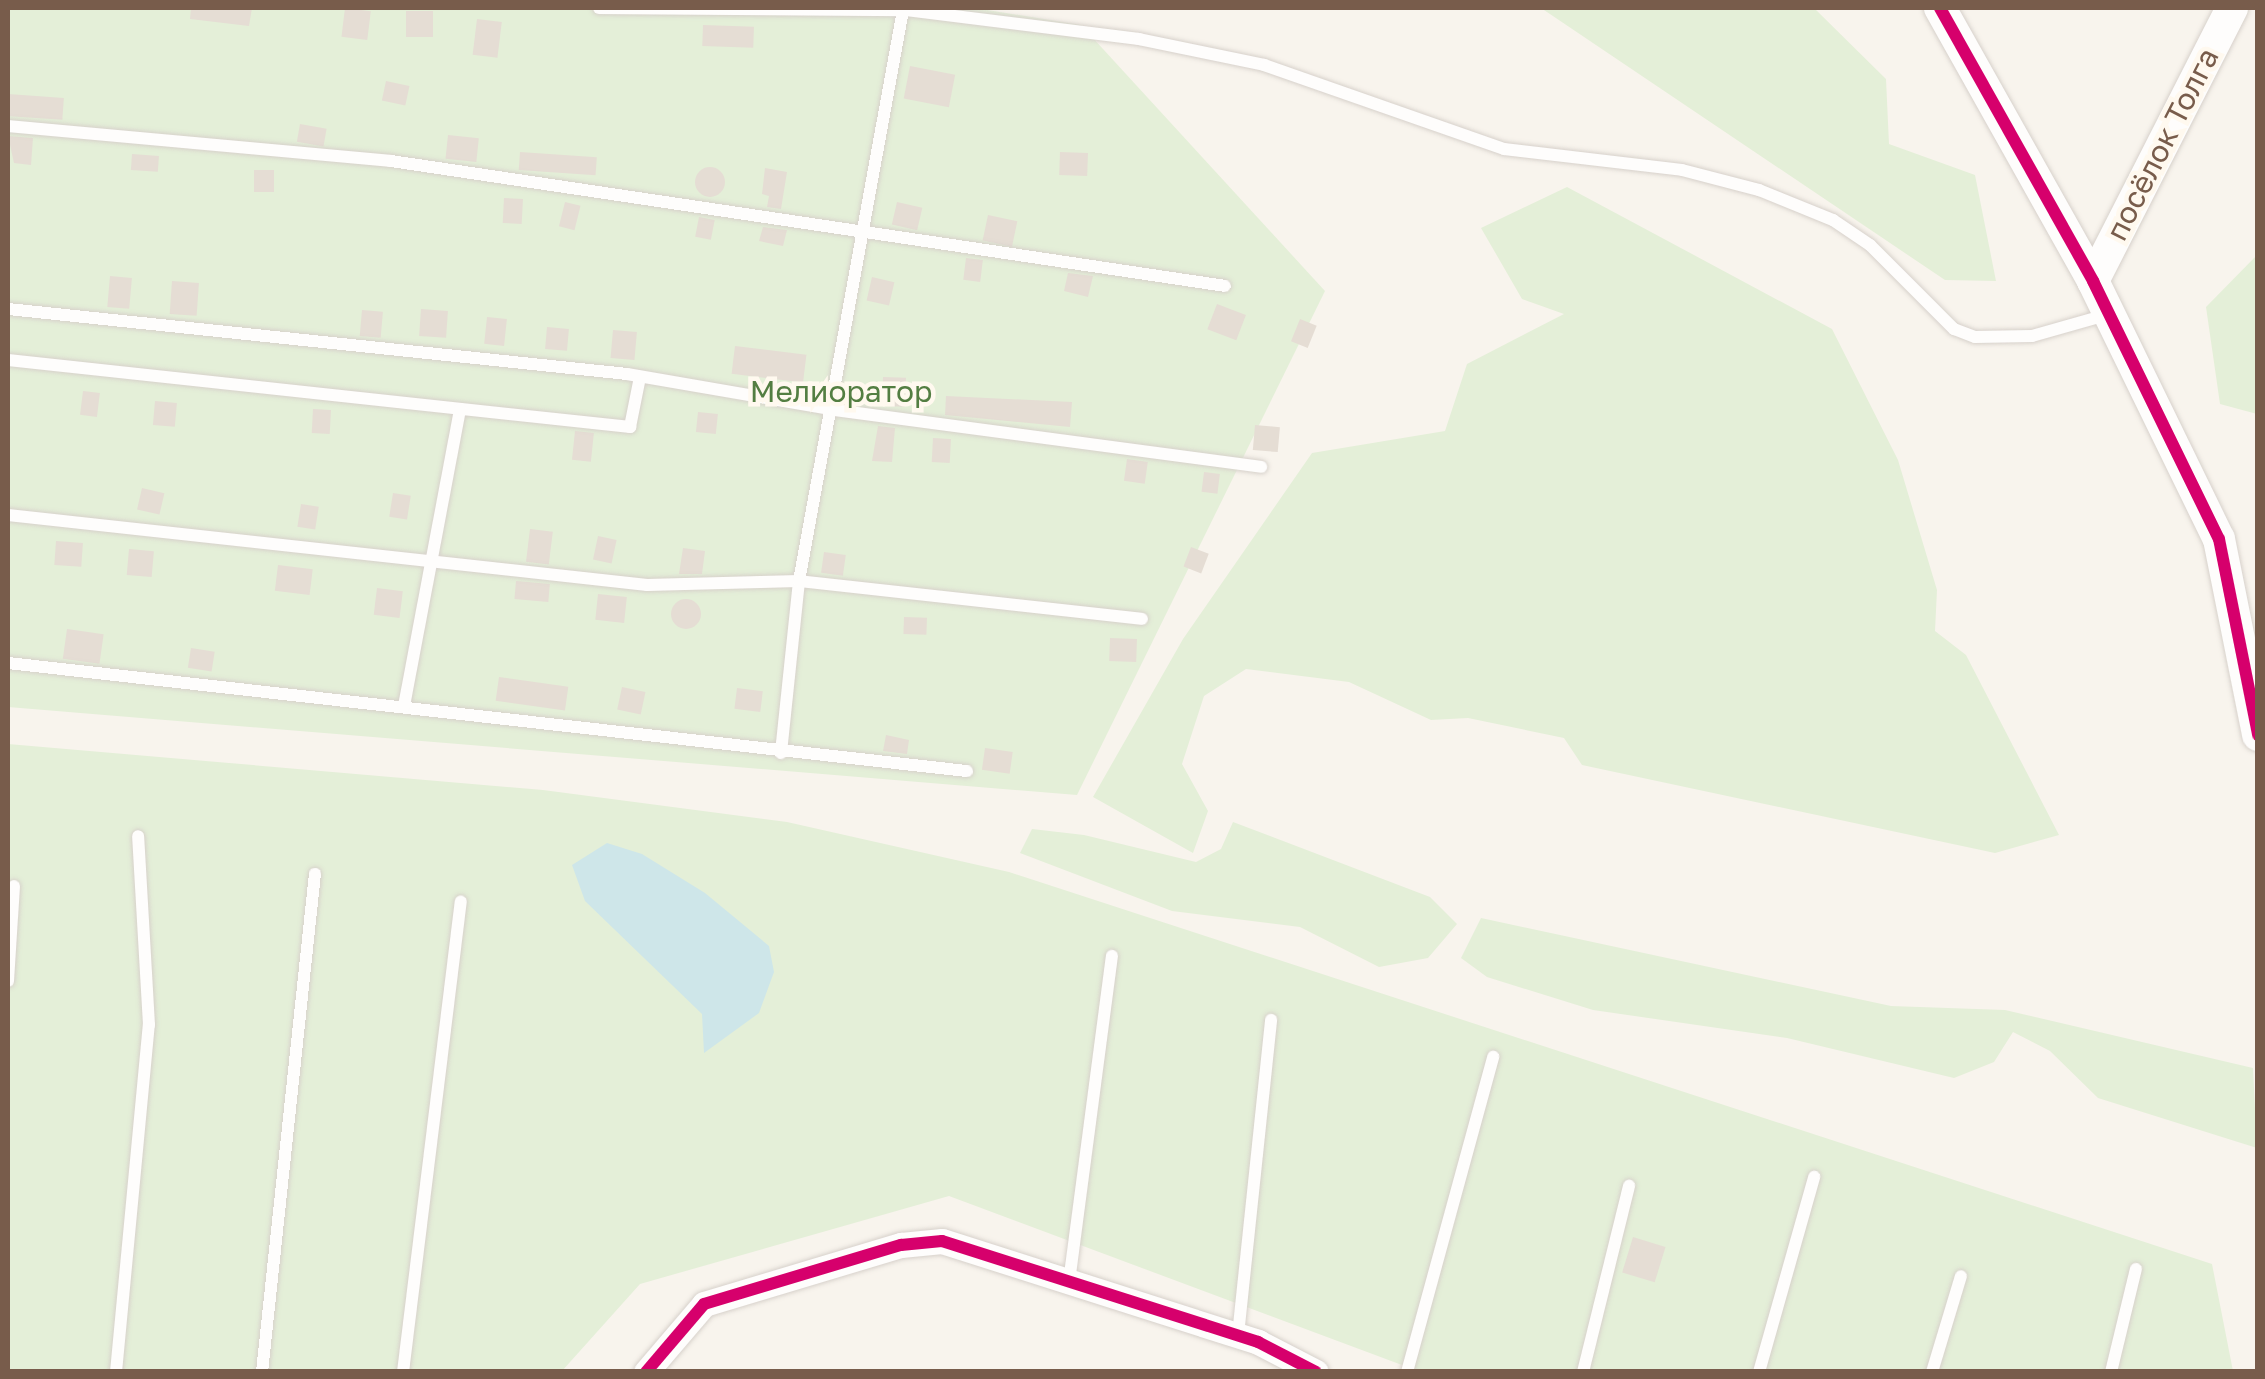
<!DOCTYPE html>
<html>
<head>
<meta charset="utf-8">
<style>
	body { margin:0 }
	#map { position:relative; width:2265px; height:1379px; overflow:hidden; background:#f8f4ed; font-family:"Golos Text",sans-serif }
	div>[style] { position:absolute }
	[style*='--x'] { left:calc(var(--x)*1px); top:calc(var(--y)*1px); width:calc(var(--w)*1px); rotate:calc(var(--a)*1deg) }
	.green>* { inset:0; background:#e4efd8 }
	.water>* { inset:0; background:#cee6e9 }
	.building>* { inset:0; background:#e5ddd4; transform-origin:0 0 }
	.round { border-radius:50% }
	.roads { filter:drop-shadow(0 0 2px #d7d1cb) drop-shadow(0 0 2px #d7d1cb) }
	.service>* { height:12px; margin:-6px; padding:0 6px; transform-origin:6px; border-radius:6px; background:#fefdfc }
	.minor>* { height:25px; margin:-12.5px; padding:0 12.5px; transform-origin:12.5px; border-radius:12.5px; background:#fefdfc }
	.tertiary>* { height:32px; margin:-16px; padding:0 16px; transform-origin:16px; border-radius:16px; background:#fefdfc }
	.cycleway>* { height:12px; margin:-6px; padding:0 6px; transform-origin:6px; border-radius:6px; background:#d6006c }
	span { translate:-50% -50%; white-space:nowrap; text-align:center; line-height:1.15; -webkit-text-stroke:9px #fff9ef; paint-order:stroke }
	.street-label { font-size:30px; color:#785c4b }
	.park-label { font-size:30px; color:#537e42 }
	.frame { position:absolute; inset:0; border:10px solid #785c4b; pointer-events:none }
</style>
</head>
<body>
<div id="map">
	<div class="green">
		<div style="clip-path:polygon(8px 8px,975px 8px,1081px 25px,1325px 291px,1077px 795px,8px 707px)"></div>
		<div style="clip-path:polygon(1541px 8px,1814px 8px,1886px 79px,1889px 144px,1975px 175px,1996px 281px,1945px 280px)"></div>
		<div style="clip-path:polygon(1567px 187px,1832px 329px,1898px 460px,1937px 590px,1935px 631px,1966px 655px,2059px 835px,1995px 853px,1582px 765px,1564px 738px,1468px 718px,1431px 720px,1349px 682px,1246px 669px,1204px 696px,1182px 764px,1208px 811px,1193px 853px,1093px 797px,1183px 639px,1312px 453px,1445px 431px,1467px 364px,1564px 314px,1522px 299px,1481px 228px)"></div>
		<div style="clip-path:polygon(2257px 255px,2257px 414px,2220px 404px,2206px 307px)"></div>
		<div style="clip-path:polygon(8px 744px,543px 790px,787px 822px,1009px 872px,2212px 1264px,2233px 1371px,1418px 1371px,949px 1196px,640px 1284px,562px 1371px,8px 1371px)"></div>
		<div style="clip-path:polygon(1233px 822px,1430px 897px,1457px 924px,1428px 958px,1379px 967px,1300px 927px,1172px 911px,1020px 853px,1032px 829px,1084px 835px,1196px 862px,1221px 849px)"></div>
		<div style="clip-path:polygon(1481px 918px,1891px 1006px,2005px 1010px,2253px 1068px,2257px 1148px,2098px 1098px,2050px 1051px,2013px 1032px,1994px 1062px,1954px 1078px,1787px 1038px,1593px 1010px,1487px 977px,1461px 958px)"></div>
	</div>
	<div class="water">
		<div style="clip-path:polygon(607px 843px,642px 854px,705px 893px,769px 946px,774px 972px,759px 1013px,704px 1053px,702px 1014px,585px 901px,572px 865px)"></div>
	</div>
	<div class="building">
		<div style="clip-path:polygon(191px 8px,252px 8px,249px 26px,190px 19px)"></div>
		<div style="left:345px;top:8px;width:26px;height:29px;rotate:7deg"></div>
		<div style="left:406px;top:11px;width:27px;height:26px"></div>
		<div style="left:477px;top:19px;width:25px;height:36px;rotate:7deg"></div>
		<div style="left:703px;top:25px;width:51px;height:21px;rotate:2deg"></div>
		<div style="left:910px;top:66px;width:46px;height:33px;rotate:11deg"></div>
		<div style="left:386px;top:81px;width:24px;height:20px;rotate:12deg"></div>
		<div style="left:8px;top:94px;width:56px;height:22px;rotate:4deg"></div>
		<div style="left:300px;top:124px;width:27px;height:18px;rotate:10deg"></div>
		<div style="left:448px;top:135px;width:31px;height:24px;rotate:6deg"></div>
		<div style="clip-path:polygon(8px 136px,33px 138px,31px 165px,14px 163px)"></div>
		<div style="left:520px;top:152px;width:77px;height:18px;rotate:4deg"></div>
		<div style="left:1060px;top:152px;width:28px;height:23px;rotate:2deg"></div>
		<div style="left:132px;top:154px;width:27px;height:16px;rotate:4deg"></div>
		<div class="round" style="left:695px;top:167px;width:30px;height:30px"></div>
		<div style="clip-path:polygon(765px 168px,787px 172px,781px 209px,767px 207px,769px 196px,762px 194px)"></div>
		<div style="left:254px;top:170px;width:20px;height:22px"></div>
		<div style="left:504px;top:198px;width:19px;height:25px;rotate:3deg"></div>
		<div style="left:565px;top:202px;width:16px;height:25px;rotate:14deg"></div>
		<div style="left:897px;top:202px;width:26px;height:23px;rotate:13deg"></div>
		<div style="left:988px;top:215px;width:30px;height:26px;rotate:12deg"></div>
		<div style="left:699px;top:217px;width:16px;height:20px;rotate:11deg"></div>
		<div style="clip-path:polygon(763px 227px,787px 230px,783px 246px,759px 241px)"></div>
		<div style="left:966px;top:258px;width:17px;height:22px;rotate:7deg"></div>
		<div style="clip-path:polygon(1068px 273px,1093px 276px,1088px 297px,1064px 291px)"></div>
		<div style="left:110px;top:276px;width:22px;height:31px;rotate:5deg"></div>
		<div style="left:872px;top:277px;width:23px;height:24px;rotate:13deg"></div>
		<div style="left:172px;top:281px;width:27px;height:33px;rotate:4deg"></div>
		<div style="left:1217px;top:304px;width:31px;height:27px;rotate:21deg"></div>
		<div style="left:421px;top:309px;width:27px;height:27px;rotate:4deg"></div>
		<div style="left:362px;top:310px;width:21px;height:26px;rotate:5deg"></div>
		<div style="left:487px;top:317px;width:20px;height:27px;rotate:6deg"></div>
		<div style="left:1300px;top:319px;width:18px;height:24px;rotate:22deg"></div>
		<div style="left:547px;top:327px;width:22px;height:22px;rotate:5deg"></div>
		<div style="left:613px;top:330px;width:24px;height:28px;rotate:5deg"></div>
		<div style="left:735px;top:346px;width:72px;height:28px;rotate:7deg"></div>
		<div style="left:883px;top:377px;width:23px;height:29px;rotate:2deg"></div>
		<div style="left:83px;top:391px;width:17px;height:24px;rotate:7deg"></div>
		<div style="clip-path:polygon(946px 396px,1072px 402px,1070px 427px,945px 415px)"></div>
		<div style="left:155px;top:401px;width:22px;height:24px;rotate:5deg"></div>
		<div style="left:313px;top:409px;width:18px;height:24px;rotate:3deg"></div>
		<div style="left:698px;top:412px;width:20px;height:20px;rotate:6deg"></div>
		<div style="left:1255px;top:425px;width:25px;height:25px;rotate:5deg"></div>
		<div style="clip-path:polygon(878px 426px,895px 428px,892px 462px,872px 461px)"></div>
		<div style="left:575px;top:431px;width:19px;height:29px;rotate:6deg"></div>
		<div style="left:933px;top:438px;width:18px;height:24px;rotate:3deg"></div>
		<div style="left:1127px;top:459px;width:21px;height:22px;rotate:8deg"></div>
		<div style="left:1204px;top:472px;width:16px;height:20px;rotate:7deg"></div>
		<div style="left:142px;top:488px;width:23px;height:22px;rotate:13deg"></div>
		<div style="left:393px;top:493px;width:18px;height:24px;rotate:9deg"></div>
		<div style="left:301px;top:504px;width:18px;height:23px;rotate:9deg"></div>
		<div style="left:530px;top:529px;width:23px;height:33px;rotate:7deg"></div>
		<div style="left:598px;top:536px;width:19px;height:24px;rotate:12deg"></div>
		<div style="left:56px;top:541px;width:27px;height:24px;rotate:4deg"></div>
		<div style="left:1191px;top:547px;width:19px;height:21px;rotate:21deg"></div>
		<div style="clip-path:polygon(683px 548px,705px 551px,702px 574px,679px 574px)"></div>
		<div style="left:129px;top:549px;width:25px;height:26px;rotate:5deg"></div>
		<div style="left:824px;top:552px;width:22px;height:21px;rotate:8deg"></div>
		<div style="left:278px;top:565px;width:35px;height:26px;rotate:7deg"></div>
		<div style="left:516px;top:581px;width:34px;height:18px;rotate:5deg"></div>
		<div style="left:377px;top:588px;width:26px;height:27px;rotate:7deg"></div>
		<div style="left:598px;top:594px;width:29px;height:26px;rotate:6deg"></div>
		<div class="round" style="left:671px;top:599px;width:30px;height:30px"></div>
		<div style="left:904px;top:617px;width:23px;height:17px;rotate:2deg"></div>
		<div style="left:67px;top:629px;width:37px;height:30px;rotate:8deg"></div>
		<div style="left:1110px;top:638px;width:27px;height:23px;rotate:2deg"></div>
		<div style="left:191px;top:648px;width:24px;height:20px;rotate:9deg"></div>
		<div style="left:499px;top:677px;width:70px;height:24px;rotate:8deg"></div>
		<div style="left:622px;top:687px;width:24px;height:23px;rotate:12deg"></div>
		<div style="left:737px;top:688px;width:26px;height:21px;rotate:7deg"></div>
		<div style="clip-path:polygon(886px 735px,909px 740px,907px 754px,883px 751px)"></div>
		<div style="left:985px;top:748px;width:28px;height:22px;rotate:8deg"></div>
		<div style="left:1633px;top:1237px;width:34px;height:37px;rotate:17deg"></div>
	</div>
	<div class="roads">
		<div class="service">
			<div style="--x:599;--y:8;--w:304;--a:0.4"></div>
			<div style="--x:903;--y:10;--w:580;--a:100.32"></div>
			<div style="--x:799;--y:581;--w:173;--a:96"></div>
			<div style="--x:890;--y:8;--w:251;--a:7.1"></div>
			<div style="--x:1139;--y:39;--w:128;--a:11.7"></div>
			<div style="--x:1264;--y:65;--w:254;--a:19.3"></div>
			<div style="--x:1504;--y:149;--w:179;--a:6.7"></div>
			<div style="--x:1682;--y:170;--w:80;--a:14.6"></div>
			<div style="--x:1759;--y:190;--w:80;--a:22.1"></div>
			<div style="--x:1833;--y:220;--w:45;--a:34"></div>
			<div style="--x:1870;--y:245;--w:119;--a:45"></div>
			<div style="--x:1954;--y:329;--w:22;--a:21"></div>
			<div style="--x:1975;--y:337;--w:57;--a:-1"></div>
			<div style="--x:2032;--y:336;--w:77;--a:-15.8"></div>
			<div style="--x:8;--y:126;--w:385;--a:5.2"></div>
			<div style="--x:391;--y:161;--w:843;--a:8.52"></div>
			<div style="--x:8;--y:309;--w:622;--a:5.99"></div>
			<div style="--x:627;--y:374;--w:211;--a:9.8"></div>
			<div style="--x:835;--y:410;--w:430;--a:7.6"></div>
			<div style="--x:8;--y:360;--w:626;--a:6.15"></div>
			<div style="--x:630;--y:427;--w:51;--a:-78.7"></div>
			<div style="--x:8;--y:515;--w:643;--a:6.25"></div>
			<div style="--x:647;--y:585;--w:152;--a:-1.5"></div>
			<div style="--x:799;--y:581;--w:345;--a:6.3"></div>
			<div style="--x:8;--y:663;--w:965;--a:6.43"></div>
			<div style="--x:404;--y:706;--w:302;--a:-79.3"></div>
			<div style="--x:8;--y:981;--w:95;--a:-86.4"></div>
			<div style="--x:1069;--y:1282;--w:329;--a:-82.5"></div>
			<div style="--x:1238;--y:1335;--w:317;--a:-84"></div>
			<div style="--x:116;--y:1372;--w:349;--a:-84.6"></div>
			<div style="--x:149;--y:1025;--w:189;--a:-93.3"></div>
			<div style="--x:262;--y:1372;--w:501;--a:-83.93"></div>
			<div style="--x:403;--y:1372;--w:474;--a:-83"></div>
			<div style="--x:1407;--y:1372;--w:327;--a:-74.7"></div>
			<div style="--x:1583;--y:1372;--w:192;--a:-76.1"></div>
			<div style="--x:1759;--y:1372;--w:203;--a:-74.2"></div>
			<div style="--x:1932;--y:1372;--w:100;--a:-73.2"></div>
			<div style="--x:2111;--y:1372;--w:106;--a:-76.4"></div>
		</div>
		<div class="minor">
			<div style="--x:646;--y:1372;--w:89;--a:-49.5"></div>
			<div style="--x:704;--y:1304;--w:206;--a:-16.7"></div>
			<div style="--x:901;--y:1245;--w:41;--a:-5.6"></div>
			<div style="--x:942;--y:1241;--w:332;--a:17.7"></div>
			<div style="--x:1258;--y:1342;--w:65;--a:27.3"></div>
		</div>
		<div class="tertiary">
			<div style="--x:1940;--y:8;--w:313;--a:60.7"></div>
			<div style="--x:2093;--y:281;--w:287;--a:64"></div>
			<div style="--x:2219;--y:539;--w:200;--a:78.7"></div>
			<div style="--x:2093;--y:281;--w:306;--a:-63"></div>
		</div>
	</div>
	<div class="cycleway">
		<div style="--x:1940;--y:8;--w:313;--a:60.7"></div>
		<div style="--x:2093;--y:281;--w:287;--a:64"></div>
		<div style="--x:2219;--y:539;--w:200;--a:78.7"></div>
		<div style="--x:646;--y:1372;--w:89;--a:-49.5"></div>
		<div style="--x:704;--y:1304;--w:206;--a:-16.7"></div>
		<div style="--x:901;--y:1245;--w:41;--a:-5.6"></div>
		<div style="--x:942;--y:1241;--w:332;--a:17.7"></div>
		<div style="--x:1258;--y:1342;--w:65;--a:27.3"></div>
	</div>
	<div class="street-label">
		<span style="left:2162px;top:144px;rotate:-63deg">посёлок Толга</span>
	</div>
	<div class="park-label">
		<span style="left:841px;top:391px">Мелиоратор</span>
	</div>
	<div class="frame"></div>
</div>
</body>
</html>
